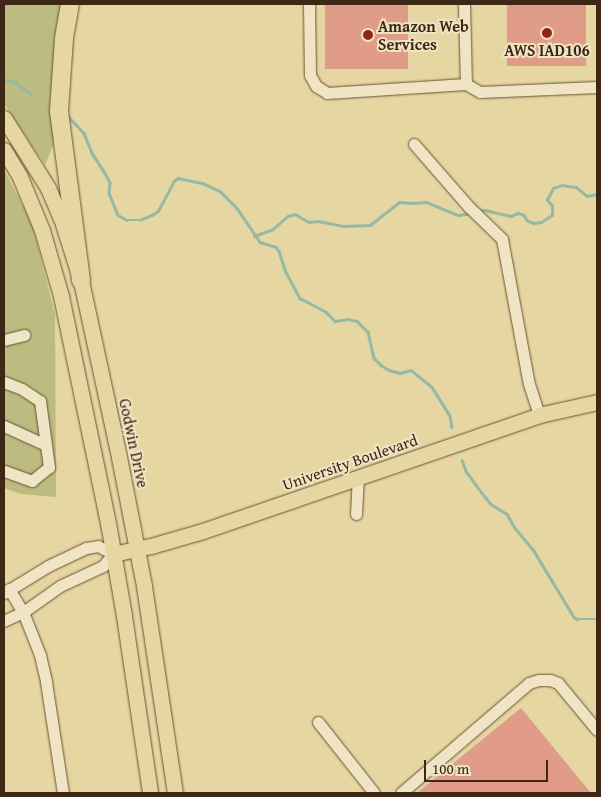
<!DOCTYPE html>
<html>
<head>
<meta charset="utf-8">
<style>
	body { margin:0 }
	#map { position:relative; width:601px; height:797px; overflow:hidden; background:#e6d6a2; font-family:"Gentium Book Plus",serif }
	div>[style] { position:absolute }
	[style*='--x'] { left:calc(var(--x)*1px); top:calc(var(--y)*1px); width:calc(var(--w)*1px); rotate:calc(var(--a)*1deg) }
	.green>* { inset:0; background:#bcbc80 }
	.stream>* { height:2.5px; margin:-1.25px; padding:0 1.25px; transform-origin:1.25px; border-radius:1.25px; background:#96b9a5 }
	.building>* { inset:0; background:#e09c88; transform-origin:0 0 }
	.roads { filter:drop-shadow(0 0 1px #675338) drop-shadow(0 0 1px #675338) }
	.minor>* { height:11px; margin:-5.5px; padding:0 5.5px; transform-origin:5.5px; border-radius:5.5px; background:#efe4c3 }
	.major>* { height:15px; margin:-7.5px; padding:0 7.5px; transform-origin:7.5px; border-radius:7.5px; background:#e6d6a2 }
	.highway>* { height:18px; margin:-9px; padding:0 9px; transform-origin:9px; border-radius:9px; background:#e6d6a2 }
	.dots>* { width:14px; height:14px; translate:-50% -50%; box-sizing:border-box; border:2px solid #efe4c3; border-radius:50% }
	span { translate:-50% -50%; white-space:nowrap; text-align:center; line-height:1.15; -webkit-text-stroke:4px #efe4c3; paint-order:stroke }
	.poi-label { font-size:16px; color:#3d2715; font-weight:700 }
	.left { translate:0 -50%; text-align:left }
	.street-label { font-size:16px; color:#3d2715 }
	.frame { position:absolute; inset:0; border:5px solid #3d2715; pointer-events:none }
	.scale { position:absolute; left:424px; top:760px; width:124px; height:22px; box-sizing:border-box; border:2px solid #3d2715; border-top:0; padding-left:6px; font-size:15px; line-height:18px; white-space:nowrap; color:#3d2715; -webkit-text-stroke:4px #efe4c3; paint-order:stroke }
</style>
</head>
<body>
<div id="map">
	<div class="green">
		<div style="clip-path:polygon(4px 4px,65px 4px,56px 139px,45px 165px,4px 104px)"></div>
		<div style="clip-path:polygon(4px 170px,32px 223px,55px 315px,56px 497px,21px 494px,4px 488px)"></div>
	</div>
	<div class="stream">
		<div style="--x:4;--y:79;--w:11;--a:15"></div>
		<div style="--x:15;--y:82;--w:20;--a:37"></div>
		<div style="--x:67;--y:115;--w:25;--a:47"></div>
		<div style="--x:84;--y:133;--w:22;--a:68"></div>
		<div style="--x:92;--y:153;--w:24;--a:57"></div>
		<div style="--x:105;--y:173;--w:11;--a:63"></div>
		<div style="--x:110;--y:183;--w:10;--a:96"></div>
		<div style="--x:109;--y:193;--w:24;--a:68"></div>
		<div style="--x:118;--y:215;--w:10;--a:29"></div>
		<div style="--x:127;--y:220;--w:13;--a:0"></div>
		<div style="--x:140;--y:220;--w:13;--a:-23"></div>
		<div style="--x:152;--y:215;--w:7;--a:-34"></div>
		<div style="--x:158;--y:211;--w:34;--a:-62"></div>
		<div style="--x:174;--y:181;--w:5;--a:-37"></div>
		<div style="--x:178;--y:178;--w:25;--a:12"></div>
		<div style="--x:202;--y:183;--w:20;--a:24"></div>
		<div style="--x:220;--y:191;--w:24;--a:45"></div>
		<div style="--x:237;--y:208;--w:41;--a:55.9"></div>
		<div style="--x:260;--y:242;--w:17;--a:17"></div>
		<div style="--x:276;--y:247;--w:5;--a:53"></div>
		<div style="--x:279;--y:251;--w:22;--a:72"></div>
		<div style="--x:286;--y:272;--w:30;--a:62"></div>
		<div style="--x:300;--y:298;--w:30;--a:28"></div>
		<div style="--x:326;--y:312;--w:13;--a:45"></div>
		<div style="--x:335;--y:321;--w:13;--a:-9"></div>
		<div style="--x:348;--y:319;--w:9;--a:13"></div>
		<div style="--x:357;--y:321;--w:16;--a:45"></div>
		<div style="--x:368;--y:332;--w:27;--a:77"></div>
		<div style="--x:374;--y:358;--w:10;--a:45"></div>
		<div style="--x:381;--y:365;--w:9;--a:32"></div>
		<div style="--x:389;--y:370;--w:11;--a:15"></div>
		<div style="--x:400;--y:373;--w:11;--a:-15"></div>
		<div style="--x:411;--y:370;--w:27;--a:39"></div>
		<div style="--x:432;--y:387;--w:34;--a:58"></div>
		<div style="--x:450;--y:416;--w:11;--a:80"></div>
		<div style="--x:477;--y:211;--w:8;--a:-7"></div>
		<div style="--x:485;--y:210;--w:27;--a:13"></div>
		<div style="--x:511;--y:216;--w:8;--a:-23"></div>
		<div style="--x:518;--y:213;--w:6;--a:18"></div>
		<div style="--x:524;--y:215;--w:6;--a:59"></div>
		<div style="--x:527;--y:220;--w:7;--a:27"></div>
		<div style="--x:533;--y:223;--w:8;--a:-7"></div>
		<div style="--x:541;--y:222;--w:13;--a:-32"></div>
		<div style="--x:552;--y:215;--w:9;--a:-90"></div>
		<div style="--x:552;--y:206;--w:8;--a:-130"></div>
		<div style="--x:547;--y:200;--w:13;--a:-63"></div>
		<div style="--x:553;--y:188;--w:9;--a:-18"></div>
		<div style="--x:562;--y:185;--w:6;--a:9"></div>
		<div style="--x:568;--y:186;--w:8;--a:7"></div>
		<div style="--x:576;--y:187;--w:14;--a:39"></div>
		<div style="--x:587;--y:196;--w:10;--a:-11"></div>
		<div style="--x:254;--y:236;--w:20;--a:-20"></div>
		<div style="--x:273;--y:229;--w:20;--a:-41"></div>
		<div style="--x:288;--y:216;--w:7;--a:-16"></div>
		<div style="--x:295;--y:214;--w:16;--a:30"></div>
		<div style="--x:309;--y:222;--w:9;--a:-6"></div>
		<div style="--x:318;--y:221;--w:25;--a:11"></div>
		<div style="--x:343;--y:226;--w:27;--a:-2"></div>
		<div style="--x:370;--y:225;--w:37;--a:-38"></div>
		<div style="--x:399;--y:202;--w:13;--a:4"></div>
		<div style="--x:412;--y:203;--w:14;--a:-4"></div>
		<div style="--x:426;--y:202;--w:35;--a:22"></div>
		<div style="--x:459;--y:215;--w:13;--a:-9"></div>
		<div style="--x:462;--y:460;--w:12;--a:70"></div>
		<div style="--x:466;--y:471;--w:27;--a:54"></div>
		<div style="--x:482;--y:493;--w:14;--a:51"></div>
		<div style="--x:491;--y:504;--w:19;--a:32"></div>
		<div style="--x:507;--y:514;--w:16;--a:60"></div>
		<div style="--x:515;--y:528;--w:30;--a:50"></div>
		<div style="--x:534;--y:551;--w:77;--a:58.8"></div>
		<div style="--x:574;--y:617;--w:4;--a:34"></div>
		<div style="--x:577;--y:619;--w:20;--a:0"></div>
	</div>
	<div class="building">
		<div style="left:325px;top:4px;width:83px;height:65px"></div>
		<div style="left:507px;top:4px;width:79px;height:62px"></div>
		<div style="clip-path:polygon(521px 708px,591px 793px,417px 793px,473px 747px)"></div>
	</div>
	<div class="roads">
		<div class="minor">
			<div style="--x:309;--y:4;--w:71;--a:89.2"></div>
			<div style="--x:310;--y:75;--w:13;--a:61"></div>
			<div style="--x:316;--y:86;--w:13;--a:32"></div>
			<div style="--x:327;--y:93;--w:139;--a:-3.7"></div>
			<div style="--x:466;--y:84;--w:16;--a:30"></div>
			<div style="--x:480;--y:92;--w:117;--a:-2.4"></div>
			<div style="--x:464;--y:4;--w:80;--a:88.6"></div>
			<div style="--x:414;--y:144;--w:84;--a:48.9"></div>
			<div style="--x:469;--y:207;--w:46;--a:44.1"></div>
			<div style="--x:502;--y:239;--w:147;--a:79.5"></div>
			<div style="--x:529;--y:384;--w:33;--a:72"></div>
			<div style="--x:4;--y:340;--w:21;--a:-14"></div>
			<div style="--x:4;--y:382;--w:19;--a:21"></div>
			<div style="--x:22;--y:389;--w:22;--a:34"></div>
			<div style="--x:40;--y:401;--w:67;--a:82.2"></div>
			<div style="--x:49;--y:467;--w:22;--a:141"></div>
			<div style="--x:32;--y:481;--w:30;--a:-160"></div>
			<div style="--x:4;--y:426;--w:46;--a:24.3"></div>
			<div style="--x:356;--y:514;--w:36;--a:-87"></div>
			<div style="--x:9;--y:589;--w:27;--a:59"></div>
			<div style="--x:23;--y:612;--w:46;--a:68.4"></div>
			<div style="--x:40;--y:655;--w:28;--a:77"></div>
			<div style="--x:46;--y:682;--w:112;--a:81.3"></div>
			<div style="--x:4;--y:593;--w:52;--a:-31.5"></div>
			<div style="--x:48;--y:566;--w:42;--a:-25.3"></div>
			<div style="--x:86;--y:548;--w:12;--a:-9"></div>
			<div style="--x:98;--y:546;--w:17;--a:28"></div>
			<div style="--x:113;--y:554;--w:16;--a:130"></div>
			<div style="--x:103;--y:566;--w:47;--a:155.1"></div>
			<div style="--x:60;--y:586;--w:45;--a:144.9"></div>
			<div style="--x:23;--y:612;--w:21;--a:155"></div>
			<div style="--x:318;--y:722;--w:90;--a:51.7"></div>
			<div style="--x:401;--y:793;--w:169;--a:-40.7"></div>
			<div style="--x:529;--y:683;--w:10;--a:-17"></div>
			<div style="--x:539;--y:680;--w:11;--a:0"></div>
			<div style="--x:550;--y:680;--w:9;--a:21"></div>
			<div style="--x:558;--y:683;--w:61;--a:50.3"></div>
		</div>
		<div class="major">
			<div style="--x:4;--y:118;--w:83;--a:57.8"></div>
			<div style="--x:48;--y:188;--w:39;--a:67"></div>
			<div style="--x:63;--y:224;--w:60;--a:72.5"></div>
			<div style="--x:81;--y:281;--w:180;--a:77.8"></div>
			<div style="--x:119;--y:457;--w:131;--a:79"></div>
			<div style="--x:144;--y:586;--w:209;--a:81.5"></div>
			<div style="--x:4;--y:150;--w:31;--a:59"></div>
			<div style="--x:20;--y:177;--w:57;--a:67.5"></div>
			<div style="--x:42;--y:230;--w:69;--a:73.9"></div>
			<div style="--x:61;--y:296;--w:232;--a:78.3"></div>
			<div style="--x:108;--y:523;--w:94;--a:80.2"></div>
			<div style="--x:124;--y:616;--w:179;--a:81.6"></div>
			<div style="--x:113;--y:554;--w:39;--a:-12"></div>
			<div style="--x:151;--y:546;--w:54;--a:-16.1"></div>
			<div style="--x:203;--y:531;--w:355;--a:-19"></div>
			<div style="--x:539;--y:415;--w:59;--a:-12.6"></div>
		</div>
		<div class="highway">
			<div style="--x:70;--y:4;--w:36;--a:100"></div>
			<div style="--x:64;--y:39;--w:72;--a:94"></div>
			<div style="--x:59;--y:111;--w:171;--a:82.6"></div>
		</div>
	</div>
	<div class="dots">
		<div style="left:547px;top:33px;background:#8f2418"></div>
		<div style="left:368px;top:35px;background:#8f2418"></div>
	</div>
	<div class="poi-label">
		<span class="left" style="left:378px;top:35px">Amazon Web<br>Services</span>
		<span style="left:547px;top:50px">AWS IAD106</span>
	</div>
	<div class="street-label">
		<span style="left:134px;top:443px;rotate:78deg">Godwin Drive</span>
		<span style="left:350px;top:462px;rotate:-19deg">University Boulevard</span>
	</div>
	<div class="frame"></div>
	<div class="scale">100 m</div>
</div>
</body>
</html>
